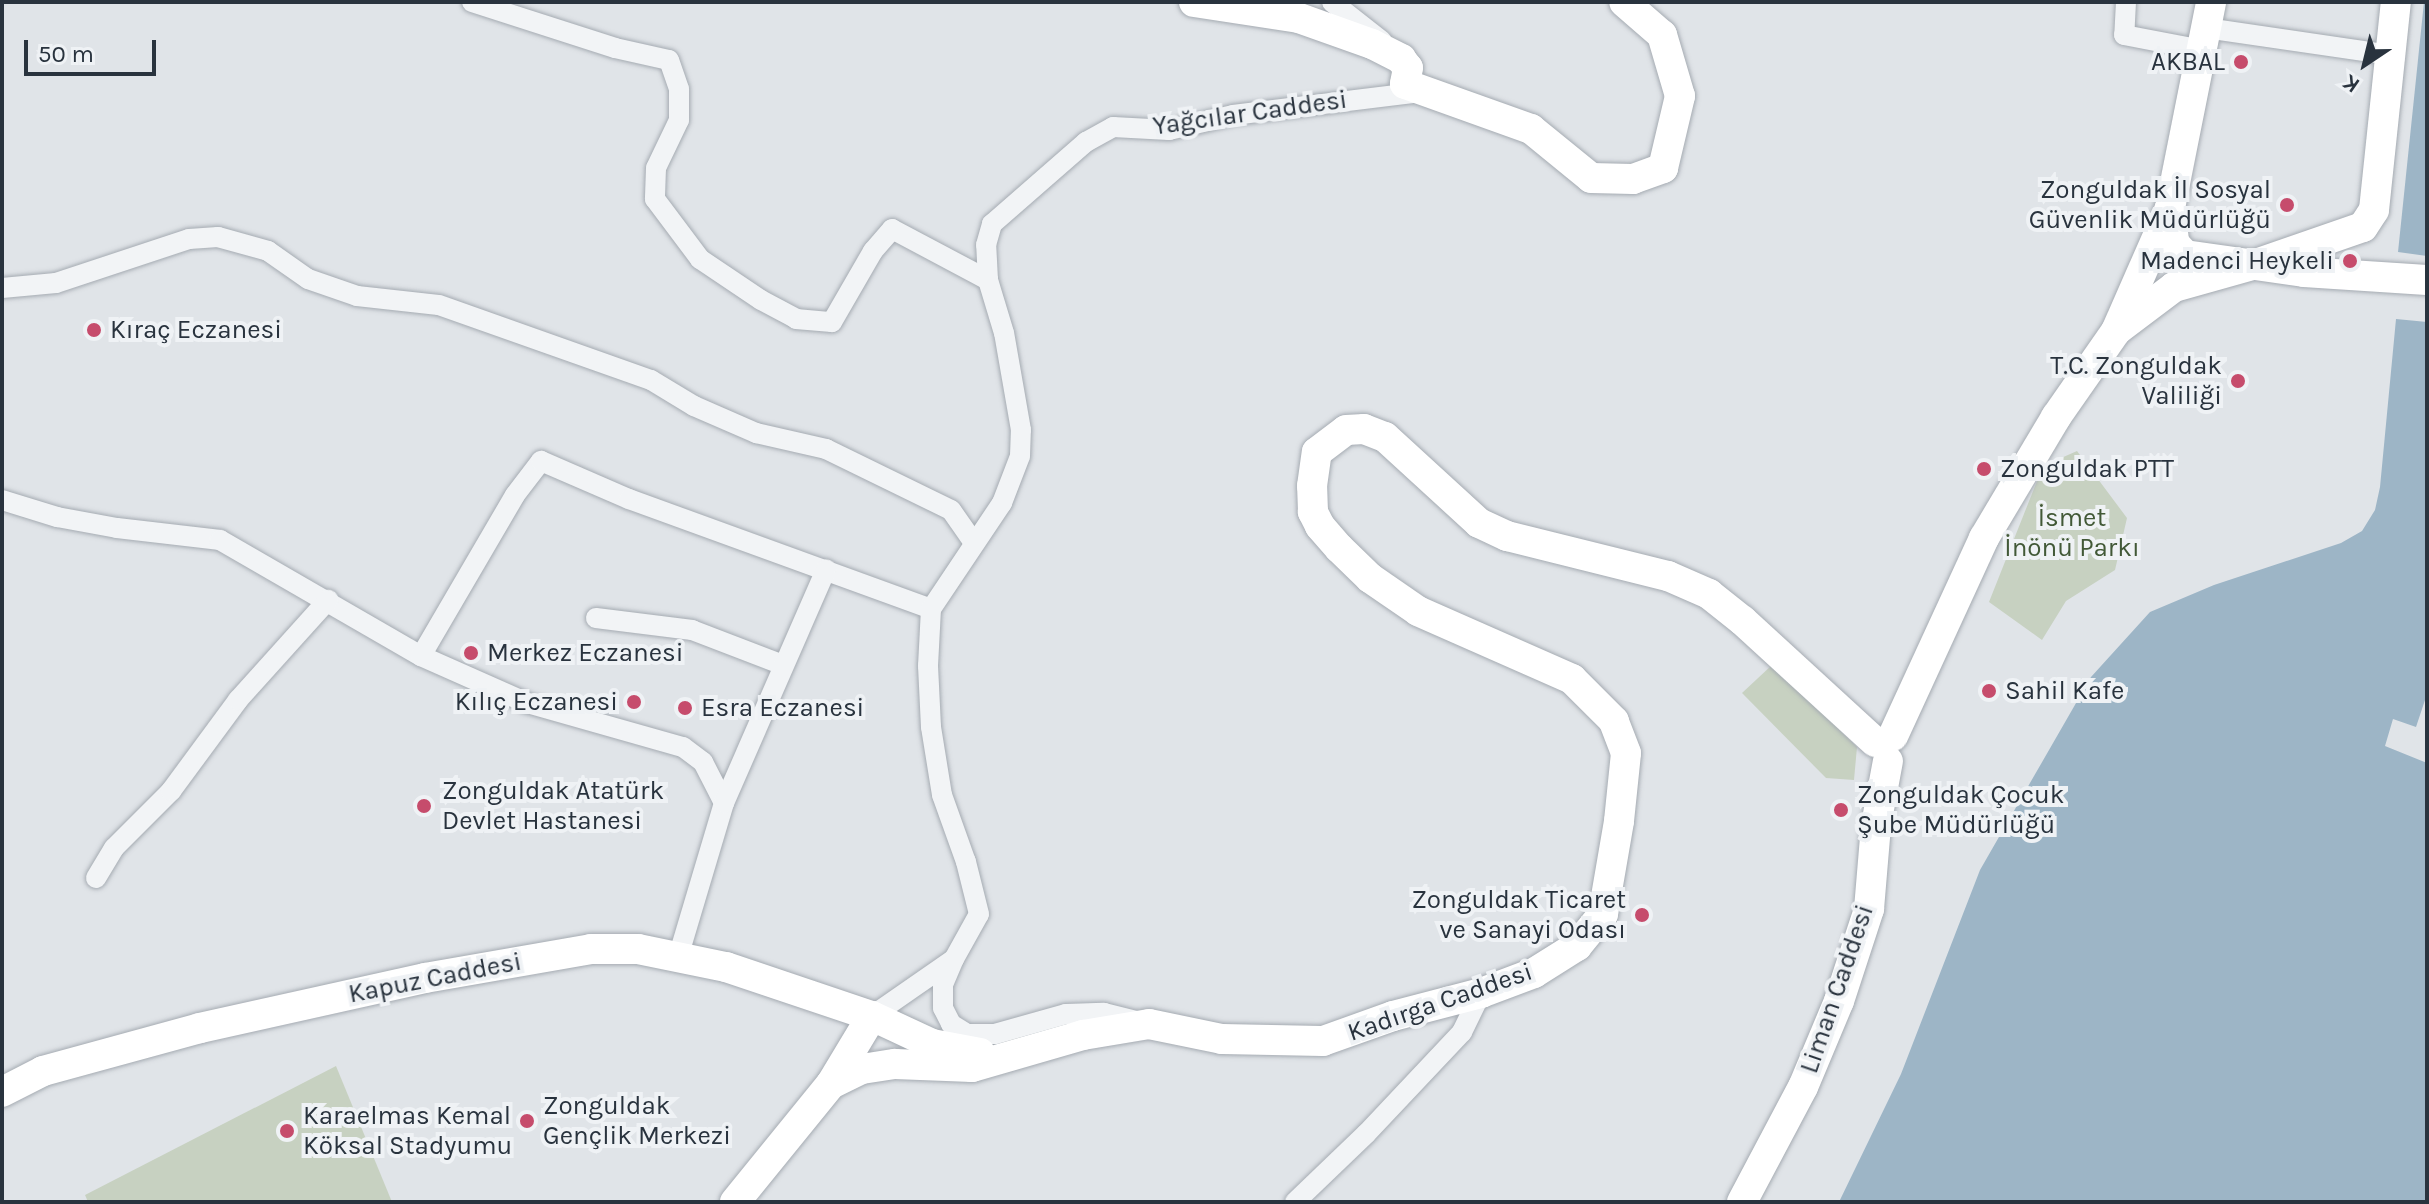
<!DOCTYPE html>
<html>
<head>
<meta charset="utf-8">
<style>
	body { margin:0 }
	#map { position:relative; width:2429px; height:1204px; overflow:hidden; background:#e0e4e8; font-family:Karla,sans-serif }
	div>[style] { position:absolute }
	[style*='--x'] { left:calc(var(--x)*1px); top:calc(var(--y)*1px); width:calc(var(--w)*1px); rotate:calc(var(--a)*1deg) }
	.green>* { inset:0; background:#c7d1c1 }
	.water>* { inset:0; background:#9db5c6 }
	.roads { filter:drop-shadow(0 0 2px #a5abb2) drop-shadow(0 0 2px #a5abb2) }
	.street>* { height:20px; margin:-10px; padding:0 10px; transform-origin:10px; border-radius:10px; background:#f2f4f6 }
	.secondary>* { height:30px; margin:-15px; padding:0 15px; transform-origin:15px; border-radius:15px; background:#fff }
	.dots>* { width:22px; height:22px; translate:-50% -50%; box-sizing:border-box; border:4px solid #eff2f5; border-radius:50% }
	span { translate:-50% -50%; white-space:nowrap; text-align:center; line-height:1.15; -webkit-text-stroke:8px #eff2f5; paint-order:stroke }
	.poi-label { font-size:26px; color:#29333e }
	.right { translate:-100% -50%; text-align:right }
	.left { translate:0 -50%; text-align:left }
	.street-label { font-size:26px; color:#29333e }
	.park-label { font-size:26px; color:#425937 }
	.frame { position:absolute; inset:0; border:4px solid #29333e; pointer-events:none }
	.north { position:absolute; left:2325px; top:24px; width:80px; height:80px; -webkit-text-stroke:6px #eff2f5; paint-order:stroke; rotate:215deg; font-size:22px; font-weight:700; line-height:32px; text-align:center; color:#29333e }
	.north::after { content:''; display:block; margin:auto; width:28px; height:36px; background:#29333e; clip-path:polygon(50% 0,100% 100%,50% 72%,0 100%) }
	.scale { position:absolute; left:24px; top:40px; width:132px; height:36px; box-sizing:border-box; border:4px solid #29333e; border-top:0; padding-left:10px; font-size:24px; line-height:28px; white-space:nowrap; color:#29333e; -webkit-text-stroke:6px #eff2f5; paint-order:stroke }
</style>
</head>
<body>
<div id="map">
	<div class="green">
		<div style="clip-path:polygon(2077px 451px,2127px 518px,2115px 570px,2066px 601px,2042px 640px,1989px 602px,2043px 466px)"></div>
		<div style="clip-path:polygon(1772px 665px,1857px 747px,1854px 780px,1826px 778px,1742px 693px)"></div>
		<div style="clip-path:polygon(336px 1066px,392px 1202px,88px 1202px,85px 1195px)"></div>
	</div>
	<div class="water">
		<div style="clip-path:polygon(2424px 2px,2427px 2px,2427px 256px,2398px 252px)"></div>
		<div style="clip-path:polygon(2396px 319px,2427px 322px,2427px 694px,2416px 727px,2393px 719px,2385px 746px,2427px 763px,2427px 1202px,1839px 1202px,1901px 1074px,1980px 870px,2091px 677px,2150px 612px,2214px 585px,2341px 543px,2362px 531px,2375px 510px,2380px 487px)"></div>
	</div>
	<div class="roads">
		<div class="street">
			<div style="--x:472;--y:2;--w:150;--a:17.8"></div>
			<div style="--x:615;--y:48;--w:55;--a:12.5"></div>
			<div style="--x:669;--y:60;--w:31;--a:71"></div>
			<div style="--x:679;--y:89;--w:31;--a:90"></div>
			<div style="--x:679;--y:120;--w:53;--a:115.6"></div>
			<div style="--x:656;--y:168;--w:31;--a:92"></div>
			<div style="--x:655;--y:199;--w:75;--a:53.1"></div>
			<div style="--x:700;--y:259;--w:73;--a:33.9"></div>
			<div style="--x:761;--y:300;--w:40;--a:28"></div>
			<div style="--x:796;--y:319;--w:36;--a:5"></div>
			<div style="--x:832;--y:322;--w:82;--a:-60"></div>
			<div style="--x:873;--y:251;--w:29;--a:-49"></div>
			<div style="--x:892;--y:229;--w:109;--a:28"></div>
			<div style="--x:1332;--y:2;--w:63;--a:38"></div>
			<div style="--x:2126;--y:2;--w:33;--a:93"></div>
			<div style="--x:2124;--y:35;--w:79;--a:10.9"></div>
			<div style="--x:2206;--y:28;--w:186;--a:8.3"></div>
			<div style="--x:2;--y:288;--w:54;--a:-5.3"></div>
			<div style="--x:56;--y:283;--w:140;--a:-18.3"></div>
			<div style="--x:189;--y:239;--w:29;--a:-4"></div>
			<div style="--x:218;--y:237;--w:52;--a:15.6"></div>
			<div style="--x:268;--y:251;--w:49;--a:35"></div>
			<div style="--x:308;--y:279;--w:52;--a:19.1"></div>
			<div style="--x:357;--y:296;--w:82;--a:6.3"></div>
			<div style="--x:439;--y:305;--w:225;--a:19.5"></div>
			<div style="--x:651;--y:380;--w:50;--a:31.2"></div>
			<div style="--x:694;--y:406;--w:68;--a:23.5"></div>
			<div style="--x:756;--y:433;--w:72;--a:12.9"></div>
			<div style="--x:826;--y:449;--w:139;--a:26"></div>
			<div style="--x:951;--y:510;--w:40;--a:55.1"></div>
			<div style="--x:2;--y:500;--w:58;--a:17.2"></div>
			<div style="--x:57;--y:517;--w:61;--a:10.4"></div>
			<div style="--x:117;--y:528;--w:104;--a:6.6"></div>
			<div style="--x:220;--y:540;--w:232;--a:30"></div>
			<div style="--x:421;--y:656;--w:116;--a:23.9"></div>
			<div style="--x:527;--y:703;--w:162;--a:15.8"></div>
			<div style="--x:683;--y:747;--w:25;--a:37"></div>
			<div style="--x:703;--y:762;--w:46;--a:62.9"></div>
			<div style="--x:724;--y:803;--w:161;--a:106.6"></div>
			<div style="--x:596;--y:618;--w:97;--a:7.1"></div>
			<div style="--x:692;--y:630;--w:97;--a:21"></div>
			<div style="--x:421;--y:656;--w:186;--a:-59.7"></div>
			<div style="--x:515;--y:495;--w:43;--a:-52.6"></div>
			<div style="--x:541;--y:461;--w:96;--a:23.4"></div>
			<div style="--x:629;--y:499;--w:321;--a:20"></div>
			<div style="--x:724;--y:803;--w:255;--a:-66.4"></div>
			<div style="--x:96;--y:878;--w:35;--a:-59"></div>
			<div style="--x:114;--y:848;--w:81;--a:-45"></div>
			<div style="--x:171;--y:791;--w:113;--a:-53.6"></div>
			<div style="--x:238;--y:700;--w:135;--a:-48"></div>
			<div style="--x:953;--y:961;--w:25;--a:113"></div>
			<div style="--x:943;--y:984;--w:24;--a:90"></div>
			<div style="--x:943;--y:1008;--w:18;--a:63"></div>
			<div style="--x:951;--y:1024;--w:19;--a:32"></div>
			<div style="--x:967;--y:1034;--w:28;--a:0"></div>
			<div style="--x:995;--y:1034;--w:74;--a:-15.7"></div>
			<div style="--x:1066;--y:1014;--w:38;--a:-2"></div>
			<div style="--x:1104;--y:1013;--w:34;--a:14"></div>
			<div style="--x:872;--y:1016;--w:100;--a:-34.8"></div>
			<div style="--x:954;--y:959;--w:51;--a:-60.9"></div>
			<div style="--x:979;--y:914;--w:54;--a:-104"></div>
			<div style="--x:966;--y:862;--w:71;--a:-109.7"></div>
			<div style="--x:942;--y:795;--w:69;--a:-99.2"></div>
			<div style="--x:931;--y:727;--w:61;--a:-92.8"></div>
			<div style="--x:928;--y:666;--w:57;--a:-87"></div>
			<div style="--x:931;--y:609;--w:128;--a:-56.2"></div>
			<div style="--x:1002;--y:503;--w:50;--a:-69"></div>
			<div style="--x:1020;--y:456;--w:26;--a:-88"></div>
			<div style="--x:1021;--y:430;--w:98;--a:-99.9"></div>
			<div style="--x:1004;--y:333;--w:55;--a:-106.8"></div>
			<div style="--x:988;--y:280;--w:35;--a:-93"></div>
			<div style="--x:986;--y:245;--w:22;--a:-74"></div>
			<div style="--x:992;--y:224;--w:125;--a:-41.1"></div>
			<div style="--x:1086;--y:142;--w:31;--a:-29"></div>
			<div style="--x:1113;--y:127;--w:56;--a:3.1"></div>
			<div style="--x:1169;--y:130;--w:66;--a:-13.2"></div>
			<div style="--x:1233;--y:115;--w:187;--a:-7"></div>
			<div style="--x:1295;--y:1202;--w:98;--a:-43.8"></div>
			<div style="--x:1366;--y:1134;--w:140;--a:-46.7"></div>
			<div style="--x:1462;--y:1032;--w:43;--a:-64"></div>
		</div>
		<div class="secondary">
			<div style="--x:1194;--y:2;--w:106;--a:8.7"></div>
			<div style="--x:1299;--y:18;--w:77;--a:19.6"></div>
			<div style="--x:1372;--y:44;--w:33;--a:27"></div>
			<div style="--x:1401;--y:59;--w:11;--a:52"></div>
			<div style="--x:1408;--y:68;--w:16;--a:101"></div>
			<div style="--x:1405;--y:84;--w:134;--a:19.7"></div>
			<div style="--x:1531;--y:129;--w:77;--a:39.2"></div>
			<div style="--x:1591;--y:178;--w:42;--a:1.4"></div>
			<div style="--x:1633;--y:179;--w:32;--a:-20"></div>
			<div style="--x:1663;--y:168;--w:74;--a:-76.7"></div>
			<div style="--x:1680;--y:96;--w:64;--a:-106.4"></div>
			<div style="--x:1662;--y:35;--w:50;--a:-139"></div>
			<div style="--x:2170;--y:208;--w:35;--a:83"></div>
			<div style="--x:2174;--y:243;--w:16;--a:47"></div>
			<div style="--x:2185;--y:255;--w:120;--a:8.1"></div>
			<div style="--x:2304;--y:272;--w:123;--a:3.7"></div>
			<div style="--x:2117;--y:330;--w:71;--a:-37"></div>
			<div style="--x:2174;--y:287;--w:85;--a:-15.7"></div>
			<div style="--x:2256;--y:264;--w:113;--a:-19.1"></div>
			<div style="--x:2363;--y:227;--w:20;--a:-57"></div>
			<div style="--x:2374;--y:210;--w:209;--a:-84"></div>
			<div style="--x:1893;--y:736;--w:218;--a:-65.3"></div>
			<div style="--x:1984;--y:538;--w:141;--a:-59.2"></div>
			<div style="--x:2056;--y:417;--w:105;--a:-55.1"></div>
			<div style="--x:2116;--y:331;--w:134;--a:-66.3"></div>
			<div style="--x:2170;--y:208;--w:210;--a:-78.7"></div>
			<div style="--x:831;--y:1084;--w:34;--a:-26"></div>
			<div style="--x:862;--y:1069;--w:33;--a:-9"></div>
			<div style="--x:895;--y:1064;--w:77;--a:2.2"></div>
			<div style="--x:972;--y:1067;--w:116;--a:-16.1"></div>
			<div style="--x:1083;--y:1035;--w:67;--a:-9.5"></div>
			<div style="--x:1149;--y:1024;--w:75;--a:11.6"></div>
			<div style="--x:1222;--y:1039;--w:101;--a:1.1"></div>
			<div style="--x:1323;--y:1041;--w:74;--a:-19.7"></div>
			<div style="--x:1393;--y:1016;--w:91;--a:-14.6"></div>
			<div style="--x:1481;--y:993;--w:57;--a:-20.7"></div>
			<div style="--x:1534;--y:973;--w:51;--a:-32.1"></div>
			<div style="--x:1577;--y:946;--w:41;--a:-50.9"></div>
			<div style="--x:1603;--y:914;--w:94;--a:-80.2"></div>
			<div style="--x:1619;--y:821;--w:68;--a:-84.1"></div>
			<div style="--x:1626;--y:753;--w:34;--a:-111"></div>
			<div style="--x:1614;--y:721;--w:59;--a:-135"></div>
			<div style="--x:1572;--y:679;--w:168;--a:-156.2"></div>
			<div style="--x:1418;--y:611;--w:58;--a:-145.5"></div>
			<div style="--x:1370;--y:578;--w:43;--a:-135.9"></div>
			<div style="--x:1339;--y:548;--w:29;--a:-131"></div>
			<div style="--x:1320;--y:526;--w:16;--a:-117"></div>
			<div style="--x:1313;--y:512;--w:26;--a:-92"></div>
			<div style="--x:1312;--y:486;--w:34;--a:-82"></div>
			<div style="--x:1317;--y:452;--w:36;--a:-37"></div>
			<div style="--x:1346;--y:430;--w:18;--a:-3"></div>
			<div style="--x:1364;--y:429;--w:22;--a:21"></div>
			<div style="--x:1385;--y:437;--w:127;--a:42.5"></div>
			<div style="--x:1479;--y:523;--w:31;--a:25"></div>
			<div style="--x:1507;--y:536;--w:166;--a:14"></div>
			<div style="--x:1668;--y:576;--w:45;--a:23.7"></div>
			<div style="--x:1709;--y:594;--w:43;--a:38.5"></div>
			<div style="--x:1743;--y:621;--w:179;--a:42.5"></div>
			<div style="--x:2;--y:1092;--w:46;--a:-27.1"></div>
			<div style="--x:43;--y:1071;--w:163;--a:-15.3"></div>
			<div style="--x:200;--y:1028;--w:230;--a:-12.5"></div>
			<div style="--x:425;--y:978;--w:169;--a:-9.9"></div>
			<div style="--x:591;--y:949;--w:47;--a:0"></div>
			<div style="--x:638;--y:949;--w:90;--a:11.6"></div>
			<div style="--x:726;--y:967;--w:154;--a:18.6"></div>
			<div style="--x:872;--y:1016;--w:66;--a:25"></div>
			<div style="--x:932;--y:1044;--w:49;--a:10.6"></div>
			<div style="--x:735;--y:1202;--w:152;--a:-50.9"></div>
			<div style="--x:831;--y:1084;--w:79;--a:-58.9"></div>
			<div style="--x:1742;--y:1202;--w:130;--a:-62.1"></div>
			<div style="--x:1803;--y:1087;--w:93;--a:-67.3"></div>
			<div style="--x:1839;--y:1001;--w:97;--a:-71.9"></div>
			<div style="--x:1869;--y:909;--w:84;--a:-85.2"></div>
			<div style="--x:1876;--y:825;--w:65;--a:-79.4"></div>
		</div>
	</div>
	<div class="dots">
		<div style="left:2241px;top:62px;background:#c64c6c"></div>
		<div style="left:2287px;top:205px;background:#c64c6c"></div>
		<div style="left:2350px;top:261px;background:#c64c6c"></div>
		<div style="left:94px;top:330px;background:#c64c6c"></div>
		<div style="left:2238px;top:381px;background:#c64c6c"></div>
		<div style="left:1984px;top:469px;background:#c64c6c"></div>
		<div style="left:471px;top:653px;background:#c64c6c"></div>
		<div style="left:1989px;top:691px;background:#c64c6c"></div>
		<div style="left:634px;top:702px;background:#c64c6c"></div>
		<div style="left:685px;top:708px;background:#c64c6c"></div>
		<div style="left:424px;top:806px;background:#c64c6c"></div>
		<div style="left:1841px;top:810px;background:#c64c6c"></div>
		<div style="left:1642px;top:915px;background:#c64c6c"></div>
		<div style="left:527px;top:1121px;background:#c64c6c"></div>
		<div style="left:287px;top:1131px;background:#c64c6c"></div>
	</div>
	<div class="poi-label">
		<span class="right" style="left:2225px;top:62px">AKBAL</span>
		<span class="right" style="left:2271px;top:205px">Zonguldak İl Sosyal<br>Güvenlik Müdürlüğü</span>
		<span class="right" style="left:2334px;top:261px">Madenci Heykeli</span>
		<span class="left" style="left:110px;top:330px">Kıraç Eczanesi</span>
		<span class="right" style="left:2222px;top:381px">T.C. Zonguldak<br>Valiliği</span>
		<span class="left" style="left:2000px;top:469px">Zonguldak PTT</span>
		<span class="left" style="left:487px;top:653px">Merkez Eczanesi</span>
		<span class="left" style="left:2005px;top:691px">Sahil Kafe</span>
		<span class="right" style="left:618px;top:702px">Kılıç Eczanesi</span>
		<span class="left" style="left:701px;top:708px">Esra Eczanesi</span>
		<span class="left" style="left:442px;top:806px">Zonguldak Atatürk<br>Devlet Hastanesi</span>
		<span class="left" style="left:1857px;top:810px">Zonguldak Çocuk<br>Şube Müdürlüğü</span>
		<span class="right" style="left:1626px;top:915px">Zonguldak Ticaret<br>ve Sanayi Odası</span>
		<span class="left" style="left:543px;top:1121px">Zonguldak<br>Gençlik Merkezi</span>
		<span class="left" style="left:303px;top:1131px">Karaelmas Kemal<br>Köksal Stadyumu</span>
	</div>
	<div class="street-label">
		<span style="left:1250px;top:113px;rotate:-8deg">Yağcılar Caddesi</span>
		<span style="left:435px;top:978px;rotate:-11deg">Kapuz Caddesi</span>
		<span style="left:1837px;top:989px;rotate:-71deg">Liman Caddesi</span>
		<span style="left:1440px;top:1002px;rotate:-19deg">Kadırga Caddesi</span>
	</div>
	<div class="park-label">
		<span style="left:2072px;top:533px">İsmet<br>İnönü Parkı</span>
	</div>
	<div class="frame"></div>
	<div class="north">K</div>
	<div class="scale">50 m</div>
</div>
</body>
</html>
